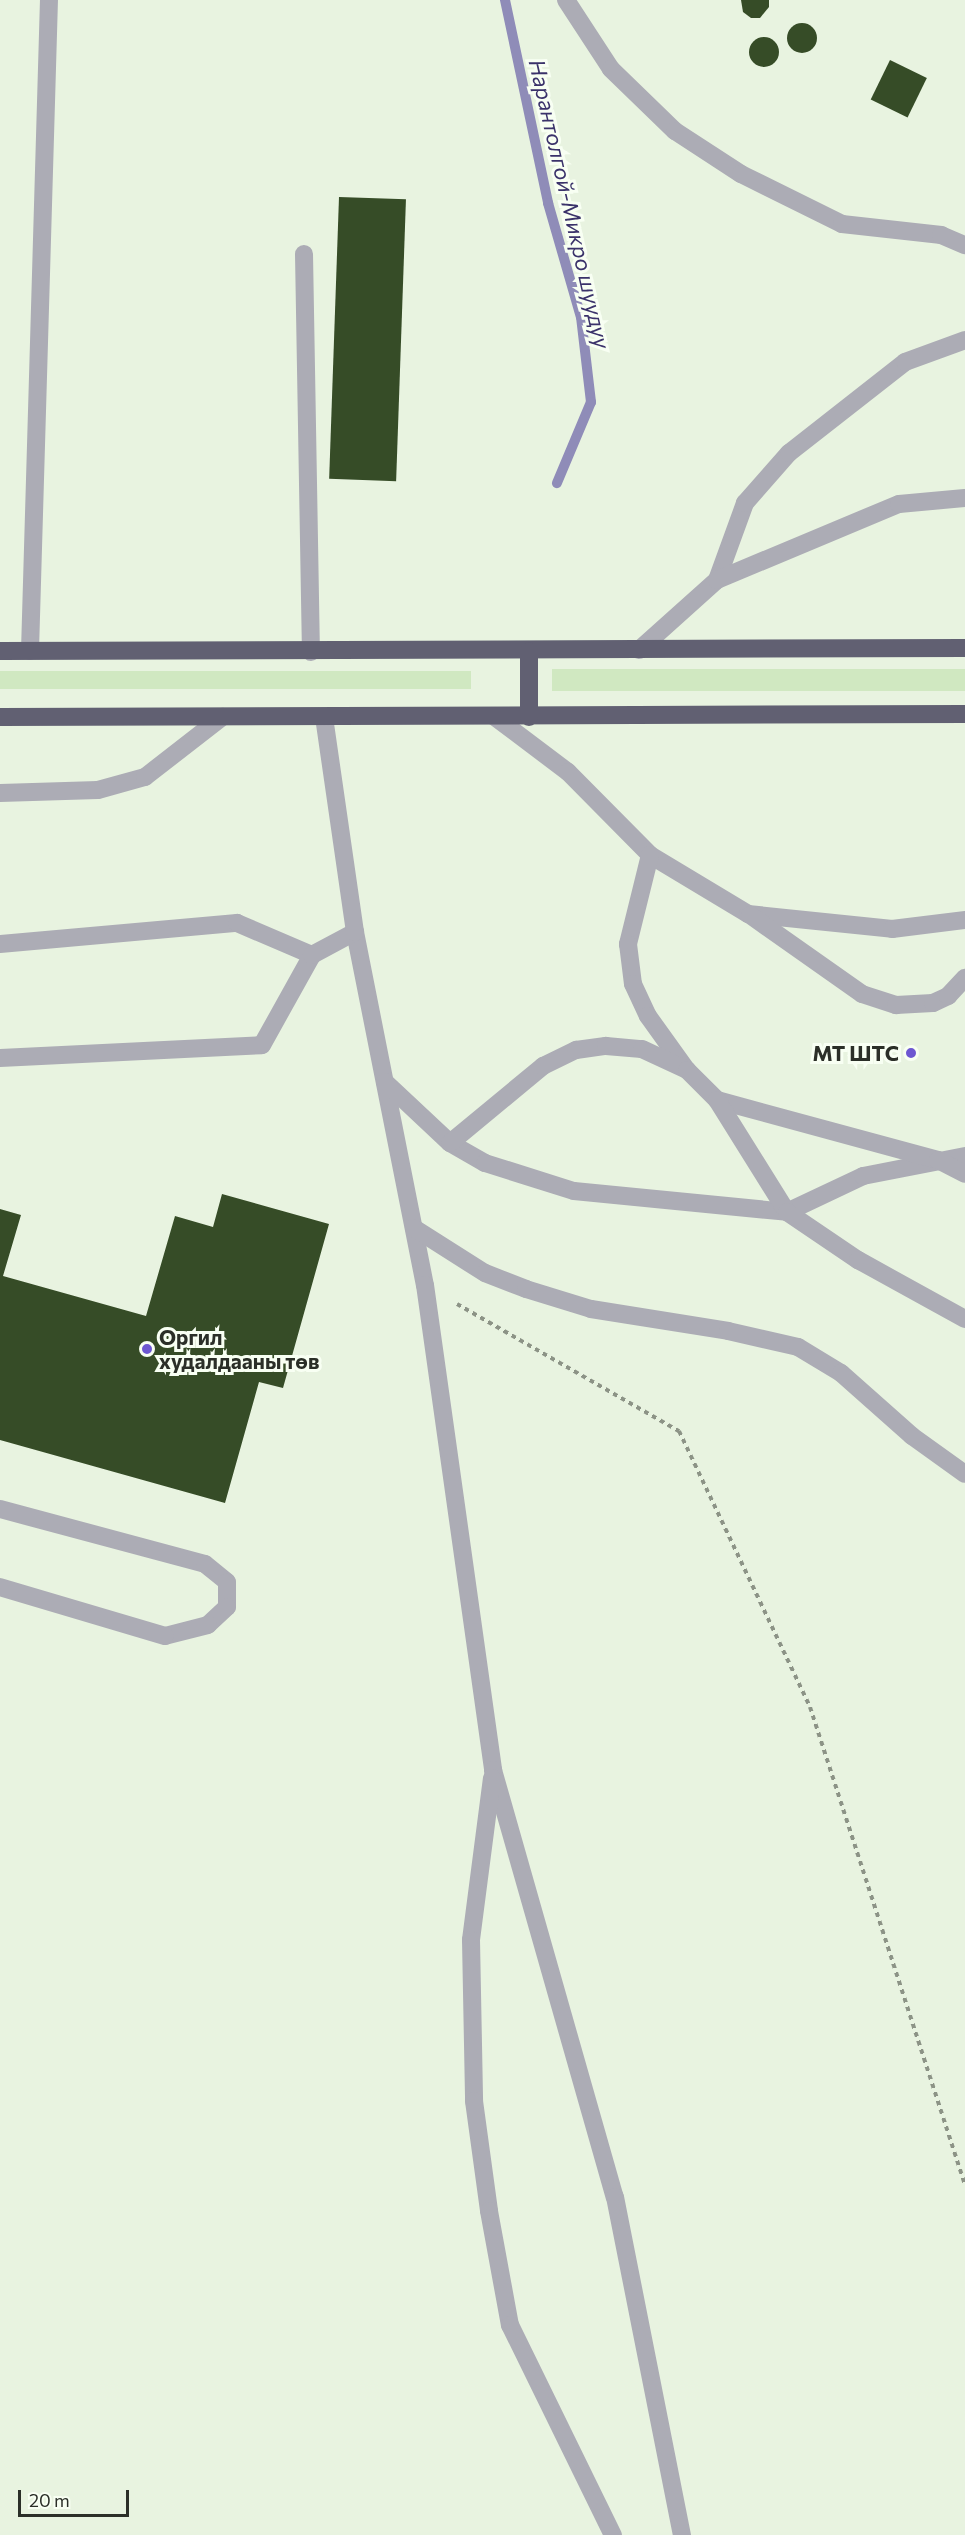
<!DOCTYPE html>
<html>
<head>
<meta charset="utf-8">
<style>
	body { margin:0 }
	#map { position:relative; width:965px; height:2535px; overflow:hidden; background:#e8f3e0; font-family:Commissioner,sans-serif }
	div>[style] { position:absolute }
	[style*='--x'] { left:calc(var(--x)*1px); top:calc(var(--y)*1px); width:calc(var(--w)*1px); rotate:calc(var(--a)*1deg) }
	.green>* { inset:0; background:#d0e8c1; transform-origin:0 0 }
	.stream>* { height:10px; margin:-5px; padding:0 5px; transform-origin:5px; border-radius:5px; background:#8f8cb8 }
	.building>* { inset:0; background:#364c27; transform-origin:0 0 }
	.round { border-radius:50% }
	.path>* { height:4px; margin-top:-2px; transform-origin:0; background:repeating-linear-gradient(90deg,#8c9386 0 4.5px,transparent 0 9px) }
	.lane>* { height:18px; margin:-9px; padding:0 9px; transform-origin:9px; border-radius:9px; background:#acacb5 }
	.highway>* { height:18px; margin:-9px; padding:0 9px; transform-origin:9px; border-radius:9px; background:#616072 }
	.dots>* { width:16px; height:16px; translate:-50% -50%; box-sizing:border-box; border:3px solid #f8fff3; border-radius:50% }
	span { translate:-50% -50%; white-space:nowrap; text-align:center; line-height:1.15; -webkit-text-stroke:6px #f8fff3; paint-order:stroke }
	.poi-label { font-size:21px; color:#2b2f28; font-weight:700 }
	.right { translate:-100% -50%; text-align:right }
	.left { translate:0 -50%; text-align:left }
	.water-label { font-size:22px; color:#3a326a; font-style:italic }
	.scale { position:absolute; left:18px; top:2490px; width:111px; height:27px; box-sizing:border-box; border:3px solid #2b2f28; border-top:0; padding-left:8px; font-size:18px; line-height:21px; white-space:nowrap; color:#2b2f28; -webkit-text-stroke:4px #f8fff3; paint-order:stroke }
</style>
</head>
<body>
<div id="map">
	<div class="green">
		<div style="left:965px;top:669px;width:22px;height:413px;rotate:90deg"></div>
		<div style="left:471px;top:671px;width:18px;height:471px;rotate:90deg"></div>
	</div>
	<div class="stream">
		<div style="--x:505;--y:0;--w:208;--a:78"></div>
		<div style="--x:548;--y:203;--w:119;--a:73.9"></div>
		<div style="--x:581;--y:317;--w:86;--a:83.3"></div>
		<div style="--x:591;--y:402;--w:88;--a:112.8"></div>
	</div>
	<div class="building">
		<div style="clip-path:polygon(741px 0,769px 0,769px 7px,760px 18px,751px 18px,743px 12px)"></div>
		<div class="round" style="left:787px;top:23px;width:30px;height:30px"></div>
		<div class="round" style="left:749px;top:37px;width:30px;height:30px"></div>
		<div style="left:890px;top:60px;width:41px;height:44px;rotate:26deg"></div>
		<div style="left:339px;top:197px;width:67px;height:282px;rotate:2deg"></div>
		<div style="clip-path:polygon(222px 1194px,329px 1224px,283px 1388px,259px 1382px,225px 1503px,0 1440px,0 1209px,21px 1215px,3px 1276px,146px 1316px,175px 1216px,213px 1227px)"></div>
	</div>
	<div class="path">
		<div style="--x:457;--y:1304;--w:256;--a:29.8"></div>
		<div style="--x:679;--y:1431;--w:306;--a:64.6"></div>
		<div style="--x:810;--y:1707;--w:503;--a:72.03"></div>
	</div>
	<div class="lane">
		<div style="--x:566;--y:0;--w:82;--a:56.9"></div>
		<div style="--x:611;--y:69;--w:89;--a:44.1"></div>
		<div style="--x:675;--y:131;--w:79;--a:33.1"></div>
		<div style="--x:741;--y:174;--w:113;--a:26.3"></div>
		<div style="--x:842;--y:224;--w:100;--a:6.3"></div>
		<div style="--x:941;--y:235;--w:26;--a:23"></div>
		<div style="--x:304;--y:254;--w:398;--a:89"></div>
		<div style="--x:717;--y:580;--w:82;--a:-70"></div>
		<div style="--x:745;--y:503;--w:67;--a:-48.7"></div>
		<div style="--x:789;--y:453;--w:147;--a:-38.1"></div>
		<div style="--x:905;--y:362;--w:64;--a:-20.1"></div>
		<div style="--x:639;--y:650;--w:105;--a:-41.9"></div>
		<div style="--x:717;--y:580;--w:197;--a:-22.7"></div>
		<div style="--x:899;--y:504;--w:66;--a:-5.2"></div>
		<div style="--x:30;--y:651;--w:651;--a:-88.33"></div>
		<div style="--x:495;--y:717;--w:91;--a:37"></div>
		<div style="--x:568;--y:772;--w:117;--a:45.3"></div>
		<div style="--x:650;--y:855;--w:114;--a:31"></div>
		<div style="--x:748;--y:914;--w:145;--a:5.9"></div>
		<div style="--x:892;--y:929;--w:74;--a:-7"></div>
		<div style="--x:0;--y:793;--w:98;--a:-1.8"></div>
		<div style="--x:98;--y:790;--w:49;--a:-15.5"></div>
		<div style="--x:145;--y:777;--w:98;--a:-37.9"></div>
		<div style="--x:650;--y:855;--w:92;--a:103.9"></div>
		<div style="--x:628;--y:944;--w:40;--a:82.9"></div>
		<div style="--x:633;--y:984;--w:35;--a:65"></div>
		<div style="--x:648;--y:1016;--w:65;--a:54.4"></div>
		<div style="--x:750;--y:915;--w:137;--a:35.2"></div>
		<div style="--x:862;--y:994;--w:36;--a:18"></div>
		<div style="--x:896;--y:1005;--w:37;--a:-3"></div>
		<div style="--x:933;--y:1003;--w:17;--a:-25"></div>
		<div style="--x:948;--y:996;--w:25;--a:-47"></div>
		<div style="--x:355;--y:932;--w:360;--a:78.8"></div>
		<div style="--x:425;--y:1285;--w:490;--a:82"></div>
		<div style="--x:493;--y:1770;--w:444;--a:74.1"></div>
		<div style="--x:615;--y:2197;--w:345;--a:78.8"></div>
		<div style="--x:0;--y:944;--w:238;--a:-5.1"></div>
		<div style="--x:237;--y:923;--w:82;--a:23.1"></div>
		<div style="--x:0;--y:1058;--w:262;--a:-2.8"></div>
		<div style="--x:262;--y:1045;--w:103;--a:-60.9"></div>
		<div style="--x:312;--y:955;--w:49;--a:-28.1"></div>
		<div style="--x:355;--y:932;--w:217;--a:-98.2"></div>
		<div style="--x:385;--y:1082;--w:89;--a:43.2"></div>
		<div style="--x:450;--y:1143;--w:40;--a:29.7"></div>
		<div style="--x:485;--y:1163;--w:93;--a:17.5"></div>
		<div style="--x:574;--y:1191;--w:214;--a:5.6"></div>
		<div style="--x:787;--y:1212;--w:84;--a:-25.3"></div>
		<div style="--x:863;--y:1176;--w:104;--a:-11.1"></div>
		<div style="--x:717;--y:1100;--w:229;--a:15.2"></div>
		<div style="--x:938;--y:1160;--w:30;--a:27"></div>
		<div style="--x:450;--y:1143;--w:121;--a:-39.6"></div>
		<div style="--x:543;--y:1066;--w:37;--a:-26"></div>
		<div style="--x:576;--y:1050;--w:30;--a:-8"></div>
		<div style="--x:606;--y:1046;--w:36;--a:5"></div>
		<div style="--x:642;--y:1049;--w:50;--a:25"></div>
		<div style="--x:687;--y:1070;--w:42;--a:45"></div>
		<div style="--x:717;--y:1100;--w:132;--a:58"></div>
		<div style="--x:787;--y:1212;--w:86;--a:34.1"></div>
		<div style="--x:858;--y:1260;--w:122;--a:28.9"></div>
		<div style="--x:414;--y:1228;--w:84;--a:32.4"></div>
		<div style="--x:485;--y:1273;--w:44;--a:21.3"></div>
		<div style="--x:526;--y:1289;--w:68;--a:17.1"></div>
		<div style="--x:591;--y:1309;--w:139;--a:9.1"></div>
		<div style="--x:728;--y:1331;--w:72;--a:12.9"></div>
		<div style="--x:798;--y:1347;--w:50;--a:31.2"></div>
		<div style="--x:841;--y:1373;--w:95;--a:41.6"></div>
		<div style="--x:912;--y:1436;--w:65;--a:35.6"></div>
		<div style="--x:0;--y:1509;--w:212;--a:15"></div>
		<div style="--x:205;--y:1564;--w:28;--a:39"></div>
		<div style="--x:227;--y:1582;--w:25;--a:90"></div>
		<div style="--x:227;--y:1607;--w:26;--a:137"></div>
		<div style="--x:208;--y:1625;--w:44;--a:165.7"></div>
		<div style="--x:165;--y:1636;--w:172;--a:-163.5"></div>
		<div style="--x:492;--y:1778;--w:163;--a:97.4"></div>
		<div style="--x:471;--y:1940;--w:161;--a:88.9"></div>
		<div style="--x:474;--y:2101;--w:111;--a:82.2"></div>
		<div style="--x:489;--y:2211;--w:116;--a:79.6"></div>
		<div style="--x:510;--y:2325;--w:234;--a:63.9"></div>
	</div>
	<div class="highway">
		<div style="--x:0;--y:651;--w:965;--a:-0.18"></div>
		<div style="--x:0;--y:717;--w:965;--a:-0.18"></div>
		<div style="--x:529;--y:717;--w:66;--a:-90"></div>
	</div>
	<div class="dots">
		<div style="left:911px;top:1053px;background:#6d57d1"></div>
		<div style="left:147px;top:1349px;background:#6d57d1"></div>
	</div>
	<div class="poi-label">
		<span class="right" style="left:899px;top:1053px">МТ ШТС</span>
		<span class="left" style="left:159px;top:1349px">Оргил<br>худалдааны төв</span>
	</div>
	<div class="water-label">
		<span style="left:570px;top:204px;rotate:77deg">Нарантолгой-Микро шуудуу</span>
	</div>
	<div class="scale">20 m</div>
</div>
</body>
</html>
